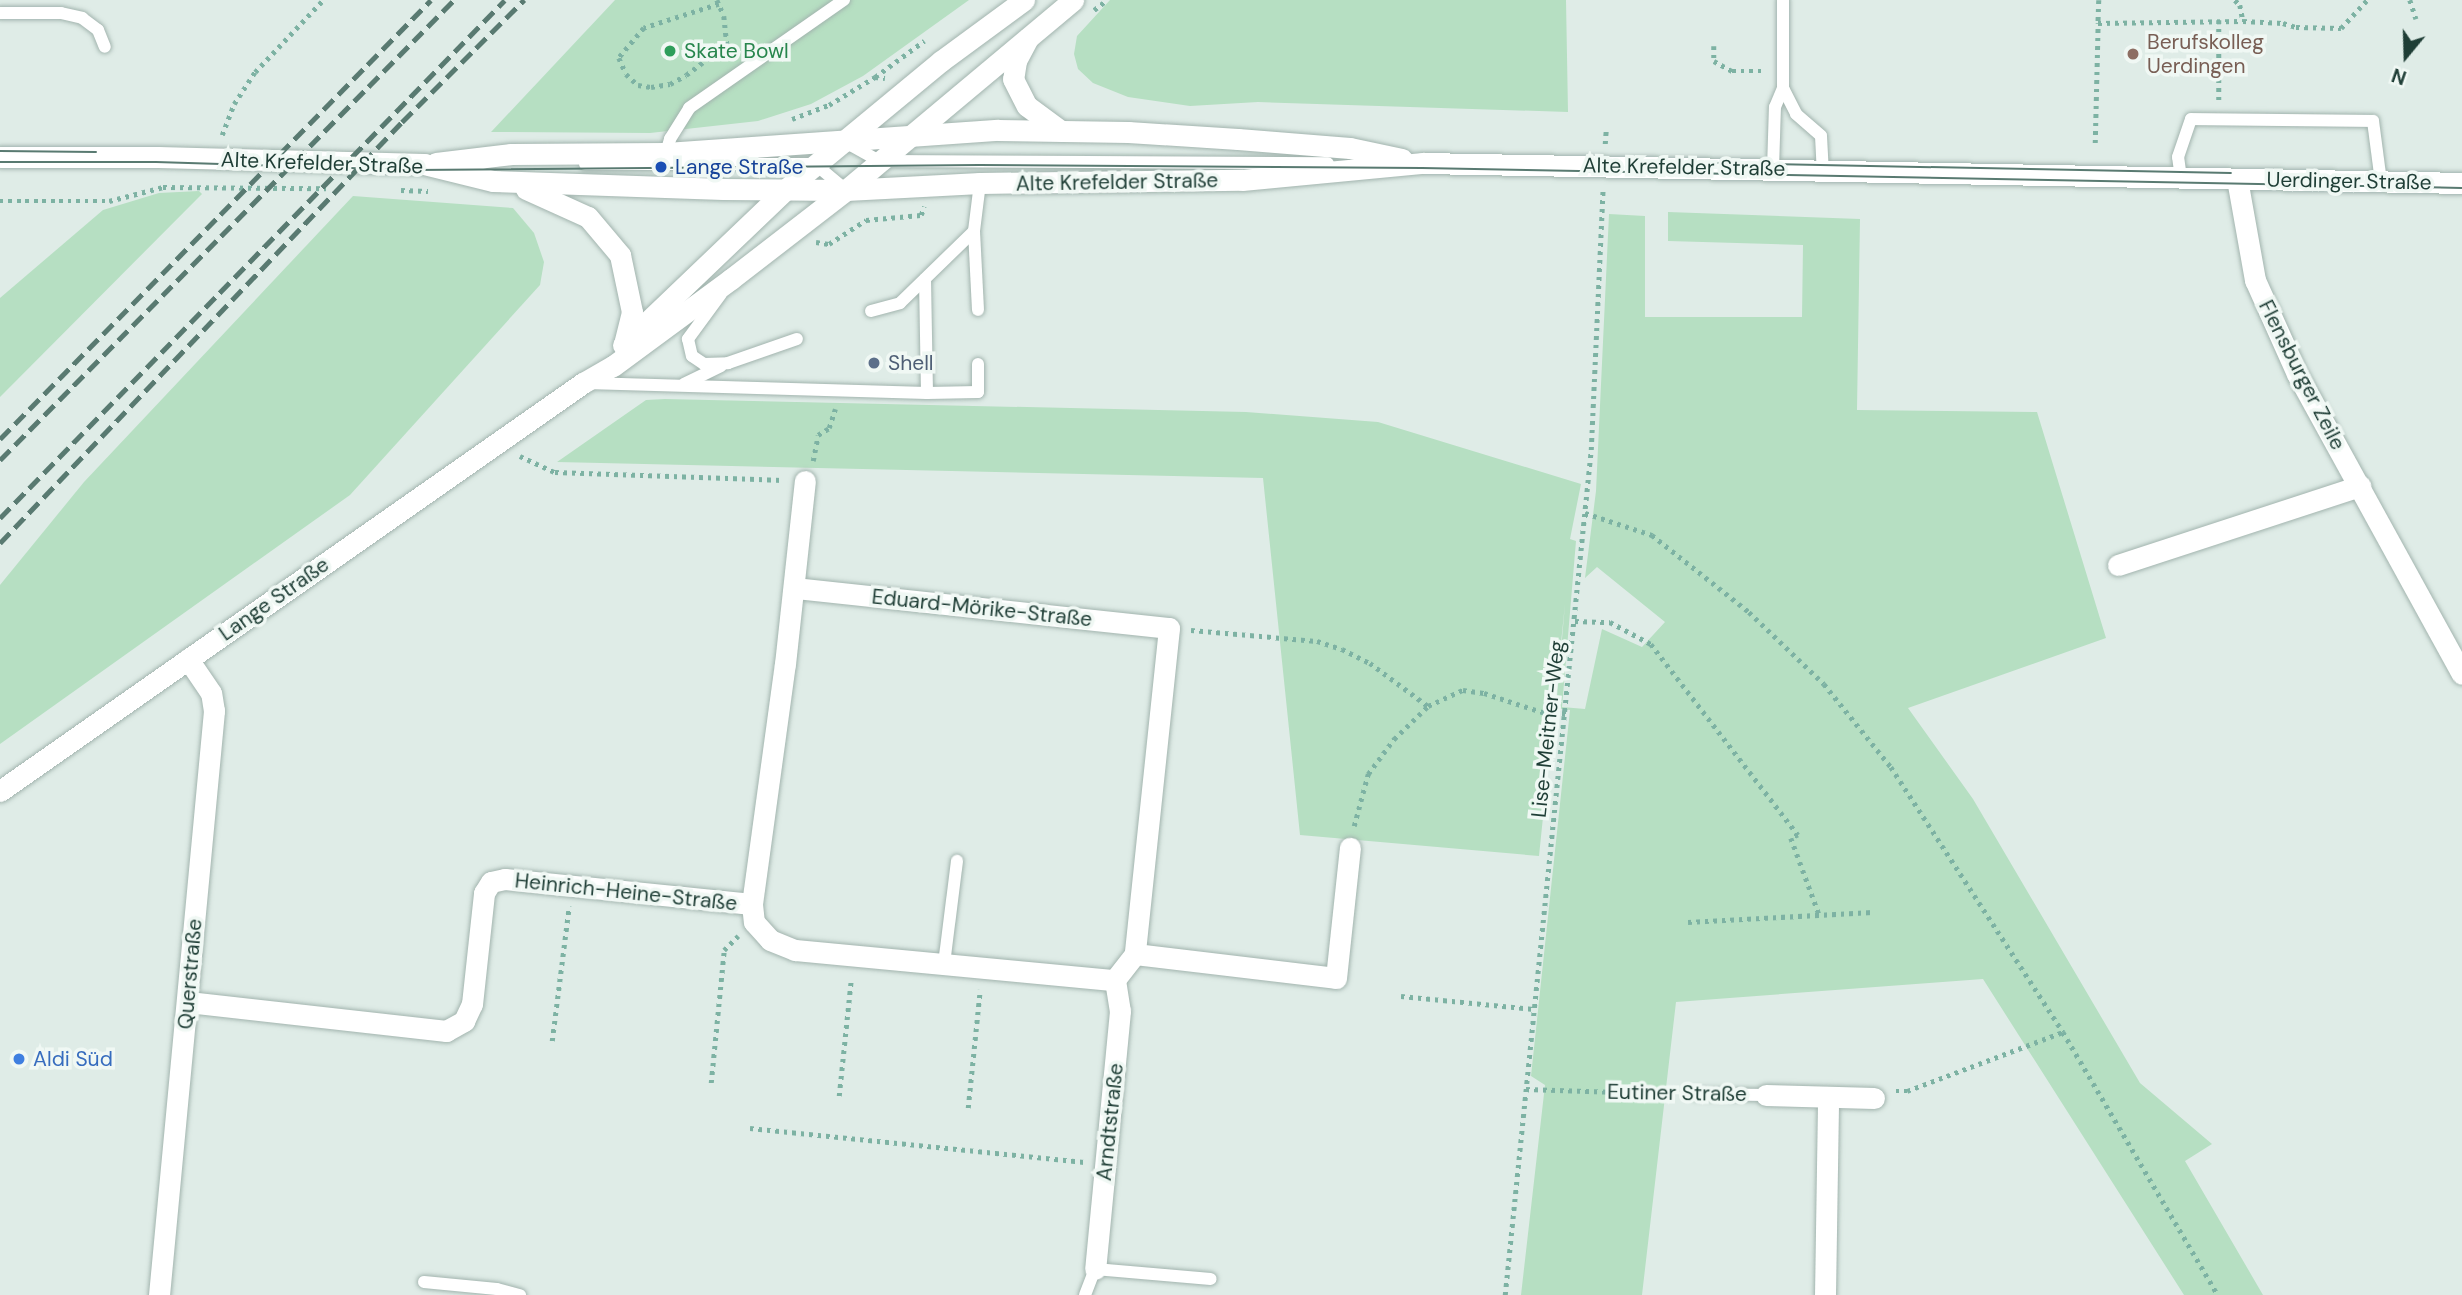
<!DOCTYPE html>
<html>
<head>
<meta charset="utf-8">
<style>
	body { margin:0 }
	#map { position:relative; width:2462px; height:1295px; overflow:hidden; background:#dfece7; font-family:"DM Sans",sans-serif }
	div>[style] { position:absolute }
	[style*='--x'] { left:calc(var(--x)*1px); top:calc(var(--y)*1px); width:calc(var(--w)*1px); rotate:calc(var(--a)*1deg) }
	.green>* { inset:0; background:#b6dfc2 }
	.path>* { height:4.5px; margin-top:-2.25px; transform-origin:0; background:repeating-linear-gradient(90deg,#7db2a3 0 3.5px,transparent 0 8.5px) }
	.roads { filter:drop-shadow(0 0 2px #a2b4ae) drop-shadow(0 0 2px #a2b4ae) }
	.service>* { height:12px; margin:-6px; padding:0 6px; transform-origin:6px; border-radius:6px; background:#fff }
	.minor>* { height:21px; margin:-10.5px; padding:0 10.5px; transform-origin:10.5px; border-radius:10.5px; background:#fff }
	.tertiary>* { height:21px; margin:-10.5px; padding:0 10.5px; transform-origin:10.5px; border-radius:10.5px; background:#fff }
	.secondary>* { height:21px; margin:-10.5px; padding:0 10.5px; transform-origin:10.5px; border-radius:10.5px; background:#fff }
	.tram>* { height:2px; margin:-1px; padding:0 1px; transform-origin:1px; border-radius:1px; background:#597a71 }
	.rail>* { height:5px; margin-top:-2.5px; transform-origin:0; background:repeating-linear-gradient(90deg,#597a71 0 14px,transparent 0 21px) }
	.dots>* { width:19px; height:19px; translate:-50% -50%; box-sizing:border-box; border:4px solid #f0f8f4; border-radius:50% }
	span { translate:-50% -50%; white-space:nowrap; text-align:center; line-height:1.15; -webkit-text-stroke:7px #f0f8f4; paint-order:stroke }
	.education-label { font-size:21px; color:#785e54 }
	.left { translate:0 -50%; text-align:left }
	.leisure-label { font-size:21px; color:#27864d }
	.street-label { font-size:21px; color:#1f3e36 }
	.transit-label { font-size:21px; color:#164399 }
	.service-label { font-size:21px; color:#4e5e75 }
	.shop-label { font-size:21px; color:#366cbe }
	.north { position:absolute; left:2371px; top:21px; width:70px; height:70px; -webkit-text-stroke:5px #f0f8f4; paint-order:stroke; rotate:199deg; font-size:19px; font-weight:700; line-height:28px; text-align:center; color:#1f3e36 }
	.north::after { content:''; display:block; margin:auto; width:24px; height:32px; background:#1f3e36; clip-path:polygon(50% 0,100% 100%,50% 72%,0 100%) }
</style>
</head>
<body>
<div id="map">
	<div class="green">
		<div style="clip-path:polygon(615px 0,969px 0,863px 76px,811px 104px,758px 121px,650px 133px,491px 132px)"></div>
		<div style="clip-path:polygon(1110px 0,1566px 0,1568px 112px,1258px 102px,1190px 106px,1128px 97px,1093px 83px,1078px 69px,1074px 54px,1077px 36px)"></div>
		<div style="clip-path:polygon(199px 191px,202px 194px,0 397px,0 298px,103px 210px,159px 193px)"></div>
		<div style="clip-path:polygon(353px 196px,513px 208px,534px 233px,544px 262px,540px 285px,350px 495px,0 744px,0 585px,84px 482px)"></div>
		<div style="clip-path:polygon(1668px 212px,1860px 219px,1857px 410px,2037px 412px,2106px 638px,1908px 708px,1973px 799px,2140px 1083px,2212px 1144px,2185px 1161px,2263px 1295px,2184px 1295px,1983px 979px,1676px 1002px,1642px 1295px,1521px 1295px,1545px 1085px,1531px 1076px,1570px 710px,1556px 708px,1565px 604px,1539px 856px,1300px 835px,1263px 478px,557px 462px,646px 400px,665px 399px,1246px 412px,1378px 422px,1581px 484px,1570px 539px,1576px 541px,1562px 707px,1585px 709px,1602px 629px,1642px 647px,1665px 622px,1597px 567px,1585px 578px,1596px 491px,1609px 214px,1645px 216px,1645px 317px,1802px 317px,1803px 245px,1668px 241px)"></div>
	</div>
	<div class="path">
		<div style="--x:717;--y:0;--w:17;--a:66"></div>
		<div style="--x:724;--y:16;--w:28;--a:84"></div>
		<div style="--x:727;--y:44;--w:12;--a:55"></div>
		<div style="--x:2099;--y:0;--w:23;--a:92"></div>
		<div style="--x:2098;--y:23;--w:145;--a:-0.8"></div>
		<div style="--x:2243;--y:21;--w:40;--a:2.9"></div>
		<div style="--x:2283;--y:23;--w:14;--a:17"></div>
		<div style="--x:2296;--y:27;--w:45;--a:1.3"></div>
		<div style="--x:2341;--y:28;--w:38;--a:-47"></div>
		<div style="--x:2235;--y:0;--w:7;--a:45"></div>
		<div style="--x:2240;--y:5;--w:16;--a:79"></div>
		<div style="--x:2410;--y:0;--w:20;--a:72"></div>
		<div style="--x:719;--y:4;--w:79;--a:162.3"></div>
		<div style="--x:644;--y:28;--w:39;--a:130"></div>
		<div style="--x:619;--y:58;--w:17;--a:66"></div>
		<div style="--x:626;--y:74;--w:16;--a:43"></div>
		<div style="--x:638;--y:85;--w:13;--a:9"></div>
		<div style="--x:651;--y:87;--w:19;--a:-9"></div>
		<div style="--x:670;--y:84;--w:18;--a:-29"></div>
		<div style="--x:686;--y:75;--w:51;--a:-37.1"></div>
		<div style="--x:1094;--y:10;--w:16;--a:-38"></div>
		<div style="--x:2219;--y:20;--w:84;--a:90"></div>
		<div style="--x:1714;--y:46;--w:15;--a:90"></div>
		<div style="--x:1714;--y:61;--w:21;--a:29"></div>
		<div style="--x:1732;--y:71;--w:32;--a:0"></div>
		<div style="--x:875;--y:77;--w:61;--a:-36.3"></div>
		<div style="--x:792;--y:119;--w:40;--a:-21"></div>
		<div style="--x:829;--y:105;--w:54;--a:-31.3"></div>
		<div style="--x:875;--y:77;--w:10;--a:6"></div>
		<div style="--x:222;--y:135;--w:33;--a:-69"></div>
		<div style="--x:234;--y:104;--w:38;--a:-57"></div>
		<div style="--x:255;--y:72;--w:99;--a:-46.6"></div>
		<div style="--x:2095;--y:143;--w:120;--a:-88.6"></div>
		<div style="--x:1605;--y:144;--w:15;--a:-86"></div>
		<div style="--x:401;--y:190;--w:27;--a:2"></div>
		<div style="--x:0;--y:201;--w:109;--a:0"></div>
		<div style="--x:109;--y:201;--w:56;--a:-14.5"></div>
		<div style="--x:163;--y:187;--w:163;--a:0.4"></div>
		<div style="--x:816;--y:242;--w:13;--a:9"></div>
		<div style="--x:829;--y:244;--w:44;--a:-33"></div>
		<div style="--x:866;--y:220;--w:55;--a:-5.2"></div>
		<div style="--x:921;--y:215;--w:9;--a:-69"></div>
		<div style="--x:520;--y:456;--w:38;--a:25"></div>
		<div style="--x:555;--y:472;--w:228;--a:2"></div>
		<div style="--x:813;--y:461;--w:26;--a:-79"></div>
		<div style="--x:818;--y:435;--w:13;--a:-32"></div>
		<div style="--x:829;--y:428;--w:20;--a:-72"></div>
		<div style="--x:1585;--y:513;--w:71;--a:18.2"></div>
		<div style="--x:1652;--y:535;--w:124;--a:38.4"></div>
		<div style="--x:1749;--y:612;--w:104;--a:43.8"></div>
		<div style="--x:1824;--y:684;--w:107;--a:51.1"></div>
		<div style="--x:1891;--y:767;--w:316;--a:57"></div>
		<div style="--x:2063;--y:1032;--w:305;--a:59.5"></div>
		<div style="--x:1575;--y:621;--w:35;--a:2"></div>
		<div style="--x:1610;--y:622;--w:47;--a:28.2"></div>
		<div style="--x:1651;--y:644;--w:241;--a:52.4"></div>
		<div style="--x:1798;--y:835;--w:8;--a:157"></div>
		<div style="--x:1791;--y:838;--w:81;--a:69.8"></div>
		<div style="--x:1191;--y:630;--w:126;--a:5"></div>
		<div style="--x:1317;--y:641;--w:26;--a:18"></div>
		<div style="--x:1342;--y:649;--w:31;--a:27"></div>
		<div style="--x:1370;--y:663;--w:72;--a:36.6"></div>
		<div style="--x:1354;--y:826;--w:54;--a:-74.9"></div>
		<div style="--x:1368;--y:774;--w:44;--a:-53.4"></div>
		<div style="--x:1394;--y:739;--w:47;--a:-44.1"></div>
		<div style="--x:1428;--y:706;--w:38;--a:-25"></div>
		<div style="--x:1463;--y:690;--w:21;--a:8"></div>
		<div style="--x:1484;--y:693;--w:64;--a:18.2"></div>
		<div style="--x:1545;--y:713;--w:21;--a:3"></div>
		<div style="--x:1688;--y:922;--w:185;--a:-3.1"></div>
		<div style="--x:1401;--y:996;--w:133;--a:5.6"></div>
		<div style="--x:552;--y:1041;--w:136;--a:-82.8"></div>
		<div style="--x:711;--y:1083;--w:134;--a:-84.4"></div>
		<div style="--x:724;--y:950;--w:20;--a:-45"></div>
		<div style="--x:1526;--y:1089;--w:153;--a:1.9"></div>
		<div style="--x:1896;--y:1091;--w:11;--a:0"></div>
		<div style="--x:1907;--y:1091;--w:167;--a:-20.7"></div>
		<div style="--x:839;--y:1096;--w:118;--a:-84.1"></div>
		<div style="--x:968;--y:1108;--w:119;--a:-84.2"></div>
		<div style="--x:750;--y:1128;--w:336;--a:5.8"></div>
		<div style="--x:1505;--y:1295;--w:849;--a:-84.19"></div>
		<div style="--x:1591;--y:450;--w:262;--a:-87.4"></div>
	</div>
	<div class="roads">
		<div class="service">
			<div style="--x:0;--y:13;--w:61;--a:0"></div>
			<div style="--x:61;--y:13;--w:22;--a:13"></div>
			<div style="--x:82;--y:18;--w:20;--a:37"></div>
			<div style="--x:98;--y:30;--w:18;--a:68"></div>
			<div style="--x:1783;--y:88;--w:29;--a:63"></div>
			<div style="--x:1796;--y:114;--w:33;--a:41"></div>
			<div style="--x:1821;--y:136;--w:34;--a:87"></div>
			<div style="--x:847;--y:143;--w:37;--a:29"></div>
			<div style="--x:879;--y:161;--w:449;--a:0.3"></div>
			<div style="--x:666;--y:153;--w:15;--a:-74"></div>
			<div style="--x:670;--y:139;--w:36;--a:-58"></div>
			<div style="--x:689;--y:108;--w:189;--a:-34.9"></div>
			<div style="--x:585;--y:164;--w:230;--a:0"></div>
			<div style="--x:815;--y:164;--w:39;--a:40"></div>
			<div style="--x:1773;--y:169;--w:62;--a:-88.2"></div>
			<div style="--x:1775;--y:107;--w:21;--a:-67"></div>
			<div style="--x:1783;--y:88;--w:88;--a:-90"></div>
			<div style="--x:2181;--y:178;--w:21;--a:-98"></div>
			<div style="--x:2178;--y:157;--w:40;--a:-71.1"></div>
			<div style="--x:2191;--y:119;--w:182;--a:0.6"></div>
			<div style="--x:2373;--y:121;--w:62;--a:82.5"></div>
			<div style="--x:974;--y:231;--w:79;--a:87.1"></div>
			<div style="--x:721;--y:294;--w:56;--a:126.3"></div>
			<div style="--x:688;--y:339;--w:17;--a:77"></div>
			<div style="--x:692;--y:356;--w:14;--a:34"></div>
			<div style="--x:704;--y:364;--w:24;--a:-2"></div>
			<div style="--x:728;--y:363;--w:73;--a:-19.2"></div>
			<div style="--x:871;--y:311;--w:30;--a:-15"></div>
			<div style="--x:900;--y:303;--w:103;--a:-44.2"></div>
			<div style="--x:974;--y:231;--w:48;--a:-82.9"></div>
			<div style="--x:587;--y:383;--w:340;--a:1.7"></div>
			<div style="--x:927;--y:393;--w:114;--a:-91"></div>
			<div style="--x:684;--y:384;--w:41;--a:-25.9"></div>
			<div style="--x:927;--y:393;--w:51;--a:-1.1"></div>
			<div style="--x:978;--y:392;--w:28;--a:-90"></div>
			<div style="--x:944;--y:964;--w:104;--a:-82.8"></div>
			<div style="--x:1696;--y:1094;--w:70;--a:0.8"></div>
			<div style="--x:424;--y:1282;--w:73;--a:5.5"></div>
			<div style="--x:497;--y:1289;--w:24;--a:15"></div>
			<div style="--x:1085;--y:1295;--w:28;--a:-69"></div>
			<div style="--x:1095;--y:1269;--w:116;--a:4.9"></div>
		</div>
		<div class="minor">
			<div style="--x:2237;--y:179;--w:103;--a:79.9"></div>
			<div style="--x:2255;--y:280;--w:103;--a:65.9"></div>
			<div style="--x:2297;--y:374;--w:342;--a:61.2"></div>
			<div style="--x:2118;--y:565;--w:255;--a:-18.1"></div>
			<div style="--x:795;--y:588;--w:376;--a:6.1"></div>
			<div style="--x:1169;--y:628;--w:328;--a:96"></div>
			<div style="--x:1135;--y:954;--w:33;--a:128"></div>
			<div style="--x:1115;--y:980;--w:31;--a:81"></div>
			<div style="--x:1120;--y:1011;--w:259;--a:95.5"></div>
			<div style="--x:752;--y:904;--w:242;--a:-82.2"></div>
			<div style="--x:785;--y:664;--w:184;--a:-83.8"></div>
			<div style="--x:1135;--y:954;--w:202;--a:6.8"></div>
			<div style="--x:1336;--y:978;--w:131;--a:-83.9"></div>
			<div style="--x:188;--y:1002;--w:260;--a:6.4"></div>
			<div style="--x:446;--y:1031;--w:21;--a:-29"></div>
			<div style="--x:464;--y:1021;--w:19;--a:-65"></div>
			<div style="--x:472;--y:1004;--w:112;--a:-83.8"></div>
			<div style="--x:484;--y:893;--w:13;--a:-58"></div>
			<div style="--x:491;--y:882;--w:14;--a:-12"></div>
			<div style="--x:505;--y:879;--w:248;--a:5.8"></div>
			<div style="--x:752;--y:904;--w:18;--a:84"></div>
			<div style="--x:754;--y:922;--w:24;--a:48"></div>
			<div style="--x:770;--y:940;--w:27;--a:22"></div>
			<div style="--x:795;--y:950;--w:321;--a:5.4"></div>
			<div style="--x:1766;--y:1095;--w:108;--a:1.6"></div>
			<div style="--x:159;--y:1295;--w:587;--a:-84.62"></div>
			<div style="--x:214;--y:711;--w:18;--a:-99"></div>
			<div style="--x:211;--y:693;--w:41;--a:-124.1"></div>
			<div style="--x:1825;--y:1295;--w:198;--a:-89.1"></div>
		</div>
		<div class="tertiary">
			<div style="--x:1028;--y:38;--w:26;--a:118"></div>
			<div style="--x:1016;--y:61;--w:18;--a:99"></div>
			<div style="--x:1013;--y:79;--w:30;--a:63"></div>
			<div style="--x:1027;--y:106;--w:42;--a:36.3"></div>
			<div style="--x:0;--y:157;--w:158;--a:0"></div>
			<div style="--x:158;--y:157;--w:266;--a:1.5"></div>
			<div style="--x:424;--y:164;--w:71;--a:13.8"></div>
			<div style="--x:493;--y:181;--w:230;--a:2"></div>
			<div style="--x:723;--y:189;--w:123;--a:0.5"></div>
			<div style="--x:846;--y:190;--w:134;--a:-3"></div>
			<div style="--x:980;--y:183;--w:262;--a:-0.7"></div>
			<div style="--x:1242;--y:180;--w:182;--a:-5.4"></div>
			<div style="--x:1423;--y:163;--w:1039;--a:1.1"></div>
			<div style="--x:436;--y:163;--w:76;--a:-6.8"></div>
			<div style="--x:511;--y:154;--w:155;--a:-0.4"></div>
			<div style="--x:666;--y:153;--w:333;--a:-4"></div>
			<div style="--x:998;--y:130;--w:130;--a:0.9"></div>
			<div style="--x:1128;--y:132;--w:110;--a:3.6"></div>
			<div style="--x:1238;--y:139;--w:112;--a:4.6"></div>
			<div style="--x:1350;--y:148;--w:53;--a:11.9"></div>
			<div style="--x:526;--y:189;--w:68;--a:24.3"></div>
			<div style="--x:588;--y:217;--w:50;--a:49.9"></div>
			<div style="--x:620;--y:255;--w:58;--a:78.1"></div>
			<div style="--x:632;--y:312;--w:34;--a:104"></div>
		</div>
		<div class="secondary">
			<div style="--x:623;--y:345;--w:224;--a:-43.7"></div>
			<div style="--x:785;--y:190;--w:202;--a:-39.6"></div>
			<div style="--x:941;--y:61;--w:103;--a:-36.3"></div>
			<div style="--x:0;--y:791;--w:712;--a:-34.99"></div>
			<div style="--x:583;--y:383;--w:34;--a:-30"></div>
			<div style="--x:613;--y:366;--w:147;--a:-36.4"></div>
			<div style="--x:731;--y:279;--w:145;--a:-37.7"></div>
			<div style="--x:846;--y:190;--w:296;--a:-39.9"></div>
		</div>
	</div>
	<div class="tram">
		<div style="--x:0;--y:151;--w:96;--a:0.6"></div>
		<div style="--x:0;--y:162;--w:156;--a:0"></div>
		<div style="--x:156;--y:162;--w:258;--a:1.8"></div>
		<div style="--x:414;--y:170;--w:565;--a:-0.51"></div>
		<div style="--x:979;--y:165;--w:443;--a:0.4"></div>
		<div style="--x:1422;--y:168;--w:1040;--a:1.1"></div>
		<div style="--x:1671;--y:162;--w:560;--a:1.13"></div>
	</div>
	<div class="rail">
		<div style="--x:0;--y:439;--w:615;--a:-45.53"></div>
		<div style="--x:0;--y:460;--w:646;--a:-45.38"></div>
		<div style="--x:0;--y:518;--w:723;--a:-45.73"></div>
		<div style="--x:0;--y:543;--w:582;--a:-46.32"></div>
		<div style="--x:402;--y:122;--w:173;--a:-45"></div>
	</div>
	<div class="dots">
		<div style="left:670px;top:51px;background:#2e9e5b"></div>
		<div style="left:2133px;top:54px;background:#8d6e63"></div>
		<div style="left:661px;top:167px;background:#1a4fb4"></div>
		<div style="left:874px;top:363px;background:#5c6f8a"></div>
		<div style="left:19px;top:1059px;background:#3f7fe0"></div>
	</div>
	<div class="education-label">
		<span class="left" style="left:2147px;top:54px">Berufskolleg<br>Uerdingen</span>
	</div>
	<div class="leisure-label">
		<span class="left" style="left:684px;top:51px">Skate Bowl</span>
	</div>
	<div class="street-label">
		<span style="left:322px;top:163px;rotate:2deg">Alte Krefelder Straße</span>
		<span style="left:1684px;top:167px;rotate:1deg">Alte Krefelder Straße</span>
		<span style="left:2349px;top:181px;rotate:1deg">Uerdinger Straße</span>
		<span style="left:1117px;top:182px;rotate:-1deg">Alte Krefelder Straße</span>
		<span style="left:2302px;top:375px;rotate:63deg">Flensburger Zeile</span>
		<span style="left:274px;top:599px;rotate:-35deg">Lange Straße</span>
		<span style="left:982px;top:608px;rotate:6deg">Eduard-Mörike-Straße</span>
		<span style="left:1548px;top:729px;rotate:-84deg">Lise-Meitner-Weg</span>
		<span style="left:626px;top:892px;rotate:6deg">Heinrich-Heine-Straße</span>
		<span style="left:190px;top:974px;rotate:-85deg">Querstraße</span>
		<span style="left:1677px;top:1093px;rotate:1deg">Eutiner Straße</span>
		<span style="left:1110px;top:1122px;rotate:-84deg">Arndtstraße</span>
	</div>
	<div class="transit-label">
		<span class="left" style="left:675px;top:167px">Lange Straße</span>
	</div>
	<div class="service-label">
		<span class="left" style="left:888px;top:363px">Shell</span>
	</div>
	<div class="shop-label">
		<span class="left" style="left:33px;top:1059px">Aldi Süd</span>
	</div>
	<div class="north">N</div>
</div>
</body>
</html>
